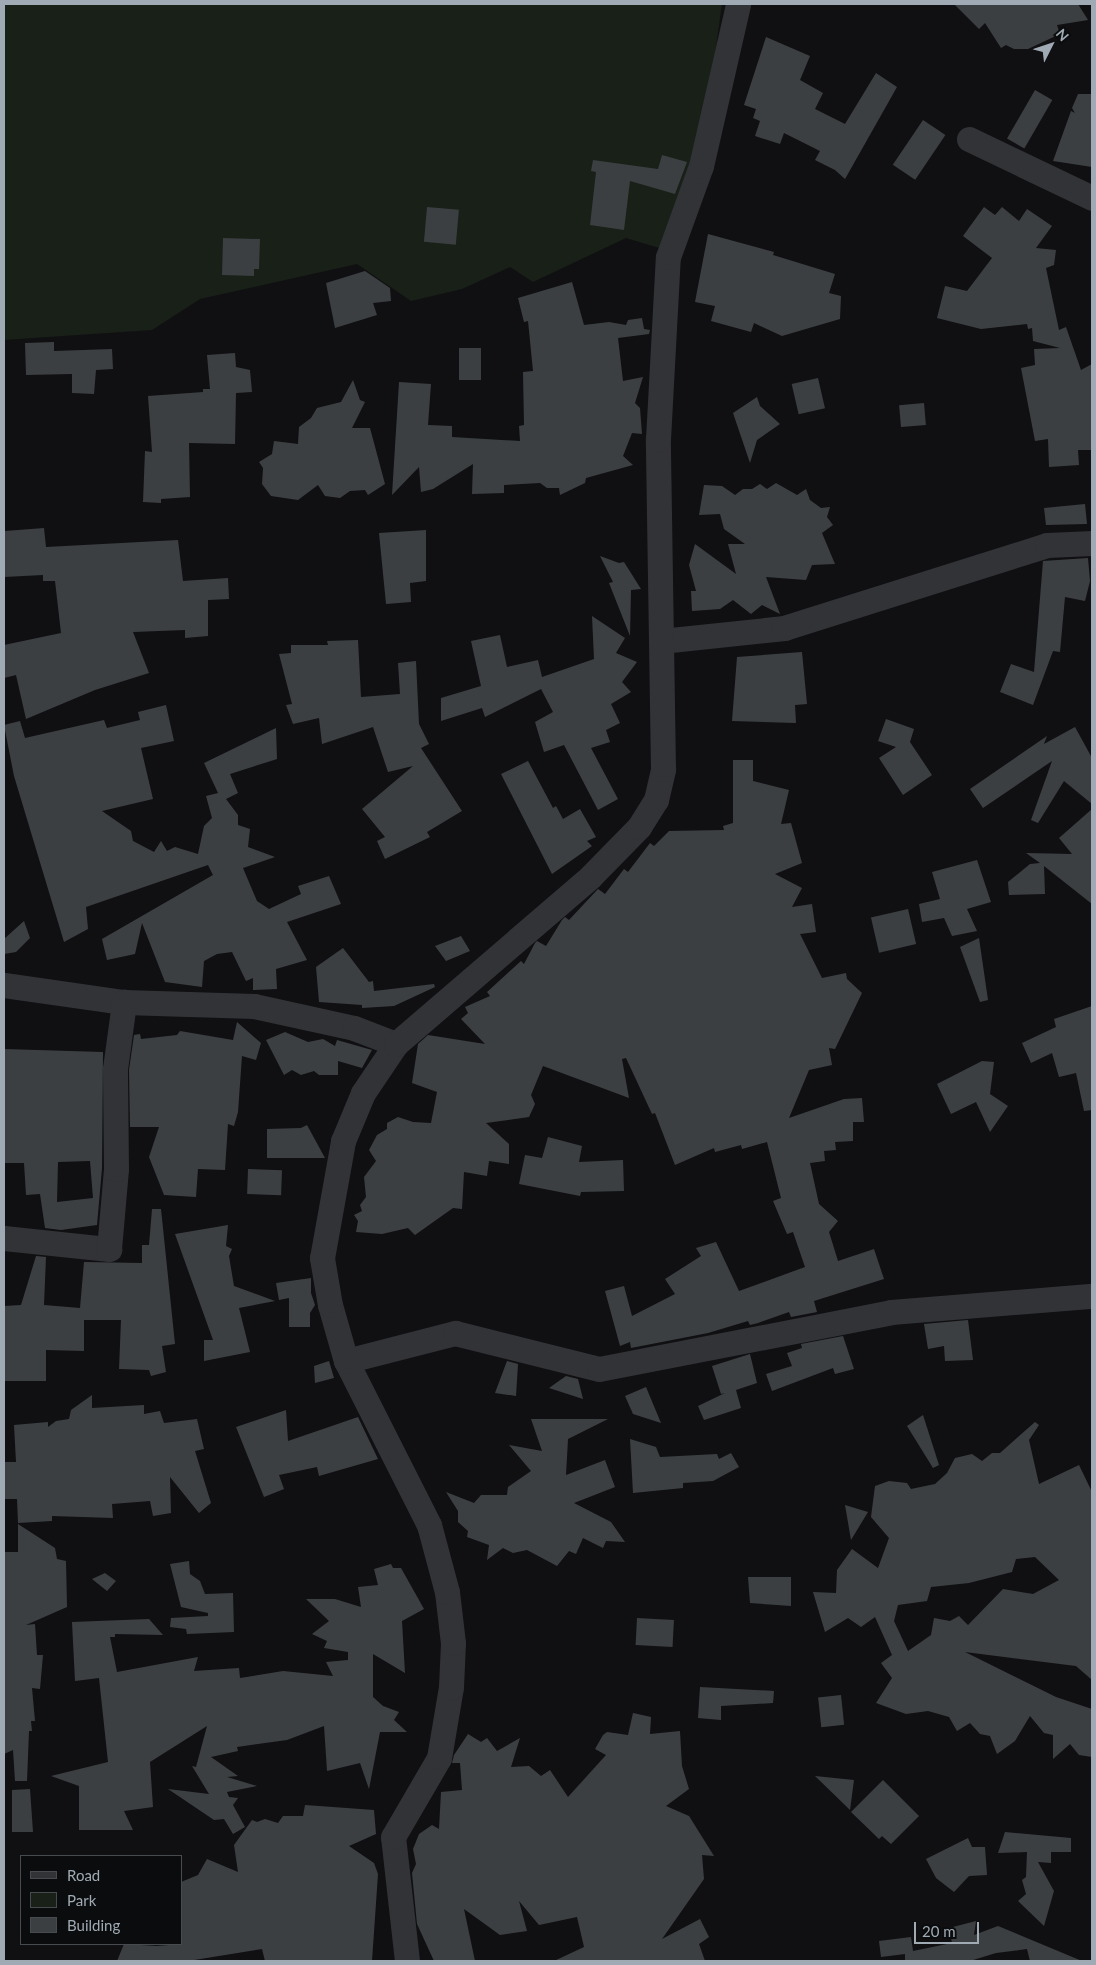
<!DOCTYPE html>
<html>
<head>
<meta charset="utf-8">
<style>
	body { margin:0 }
	#map { position:relative; width:1096px; height:1965px; overflow:hidden; background:#101012; font-family:Lato,sans-serif }
	div>[style] { position:absolute }
	[style*='--x'] { left:calc(var(--x)*1px); top:calc(var(--y)*1px); width:calc(var(--w)*1px); rotate:calc(var(--a)*1deg) }
	.green>* { inset:0; background:#182018 }
	.building>* { inset:0; background:#3c3f42; transform-origin:0 0 }
	.minor>* { height:25px; margin:-12.5px; padding:0 12.5px; transform-origin:12.5px; border-radius:12.5px; background:#313337 }
	span { translate:-50% -50%; white-space:nowrap; text-align:center; line-height:1.15; -webkit-text-stroke:4px #0b0c0d; paint-order:stroke }
	.frame { position:absolute; inset:0; border:5px solid #a0aab4; pointer-events:none }
	.legend { position:absolute; left:20px; top:1855px; width:162px; height:90px; box-sizing:border-box; background:#0b0c0d; border:1px solid #474b50; margin:0; padding:6px 9px; list-style:none; font-size:15px; color:#a0aab4 }
	.legend li { display:flex; align-items:center; gap:10px; height:25px }
	.legend b { width:25px; border:1px solid #474b50 }
	.north { position:absolute; left:1026px; top:20px; width:50px; height:50px; -webkit-text-stroke:4px #0b0c0d; paint-order:stroke; rotate:49deg; font-size:14px; font-weight:700; line-height:20px; text-align:center; color:#a0aab4 }
	.north::after { content:''; display:block; margin:auto; width:18px; height:22px; background:#a0aab4; clip-path:polygon(50% 0,100% 100%,50% 72%,0 100%) }
	.scale { position:absolute; left:914px; top:1922px; width:65px; height:22px; box-sizing:border-box; border:2px solid #a0aab4; border-top:0; padding-left:6px; font-size:15px; line-height:18px; white-space:nowrap; color:#a0aab4; -webkit-text-stroke:4px #0b0c0d; paint-order:stroke }
</style>
</head>
<body>
<div id="map">
	<div class="green">
		<div style="clip-path:polygon(4px 4px,722px 4px,701px 155px,666px 250px,626px 238px,533px 282px,510px 267px,462px 289px,411px 301px,357px 264px,200px 299px,152px 330px,4px 340px)"></div>
	</div>
	<div class="building">
		<div style="clip-path:polygon(954px 4px,1078px 4px,1088px 20px,1057px 25px,1060px 34px,1028px 49px,1014px 49px,1006px 45px,1001px 48px,985px 23px,979px 29px)"></div>
		<div style="clip-path:polygon(766px 37px,810px 56px,800px 80px,823px 93px,815px 109px,845px 124px,876px 73px,897px 87px,845px 179px,835px 170px,815px 160px,820px 151px,784px 133px,780px 144px,755px 136px,760px 121px,753px 118px,756px 109px,744px 105px)"></div>
		<div style="left:1035px;top:90px;width:20px;height:56px;rotate:30deg"></div>
		<div style="clip-path:polygon(1078px 94px,1092px 94px,1092px 167px,1053px 161px,1071px 111px,1075px 113px,1072px 108px)"></div>
		<div style="left:923px;top:120px;width:27px;height:54px;rotate:34deg"></div>
		<div style="clip-path:polygon(662px 155px,687px 162px,675px 194px,630px 181px,624px 230px,590px 225px,596px 172px,591px 171px,593px 160px,658px 169px)"></div>
		<div style="left:427px;top:207px;width:32px;height:35px;rotate:5deg"></div>
		<div style="clip-path:polygon(984px 207px,995px 215px,1002px 207px,1019px 221px,1027px 209px,1052px 226px,1036px 248px,1056px 250px,1054px 265px,1046px 268px,1059px 330px,1066px 327px,1081px 370px,1092px 364px,1092px 450px,1078px 450px,1079px 465px,1049px 467px,1048px 439px,1035px 441px,1021px 368px,1035px 365px,1034px 349px,1060px 348px,1033px 341px,1032px 328px,1028px 329px,1027px 324px,981px 329px,937px 318px,945px 286px,967px 291px,992px 258px,963px 236px)"></div>
		<div style="clip-path:polygon(708px 234px,774px 252px,773px 255px,835px 274px,829px 293px,841px 296px,840px 319px,782px 336px,754px 323px,751px 332px,711px 321px,715px 306px,695px 302px)"></div>
		<div style="clip-path:polygon(223px 238px,260px 239px,259px 269px,254px 269px,254px 276px,222px 275px)"></div>
		<div style="clip-path:polygon(365px 271px,390px 288px,391px 301px,373px 303px,377px 315px,335px 328px,326px 283px)"></div>
		<div style="clip-path:polygon(572px 282px,584px 325px,609px 322px,626px 325px,628px 320px,642px 318px,644px 329px,650px 330px,649px 334px,618px 338px,623px 381px,643px 377px,635px 403px,640px 408px,642px 434px,632px 433px,623px 456px,633px 465px,586px 478px,585px 483px,560px 495px,559px 488px,547px 488px,540px 483px,504px 485px,504px 493px,472px 494px,473px 464px,433px 489px,421px 492px,419px 467px,392px 495px,399px 382px,431px 384px,428px 425px,452px 426px,452px 437px,520px 441px,519px 426px,524px 425px,523px 372px,533px 371px,528px 321px,524px 322px,518px 298px)"></div>
		<div style="clip-path:polygon(54px 342px,54px 351px,112px 349px,113px 369px,96px 370px,94px 394px,72px 393px,72px 374px,26px 375px,25px 343px)"></div>
		<div style="left:481px;top:348px;width:32px;height:22px;rotate:90deg"></div>
		<div style="clip-path:polygon(235px 353px,236px 367px,250px 370px,252px 392px,236px 393px,235px 444px,189px 443px,190px 497px,161px 499px,161px 503px,143px 502px,145px 451px,152px 452px,148px 396px,203px 392px,203px 389px,210px 389px,207px 355px)"></div>
		<div style="left:818px;top:378px;width:31px;height:27px;rotate:77deg"></div>
		<div style="clip-path:polygon(353px 380px,360px 400px,365px 402px,352px 428px,370px 428px,385px 484px,368px 495px,365px 490px,350px 491px,340px 498px,325px 496px,318px 485px,298px 500px,271px 496px,262px 484px,263px 468px,259px 462px,272px 454px,274px 441px,298px 444px,299px 427px,311px 418px,317px 408px,341px 402px)"></div>
		<div style="clip-path:polygon(757px 397px,760px 406px,780px 424px,757px 440px,750px 463px,733px 413px)"></div>
		<div style="left:924px;top:403px;width:22px;height:25px;rotate:85deg"></div>
		<div style="clip-path:polygon(776px 483px,797px 495px,806px 489px,810px 500px,821px 508px,830px 507px,827px 517px,833px 525px,822px 533px,835px 564px,812px 565px,806px 580px,766px 577px,780px 614px,762px 605px,751px 614px,733px 600px,720px 609px,692px 611px,691px 591px,696px 591px,689px 565px,695px 544px,736px 574px,728px 544px,745px 544px,724px 529px,720px 514px,699px 515px,704px 485px,722px 486px,735px 495px,743px 489px,752px 489px,760px 484px,767px 489px)"></div>
		<div style="clip-path:polygon(1085px 504px,1087px 524px,1046px 525px,1044px 508px)"></div>
		<div style="clip-path:polygon(44px 528px,46px 547px,178px 540px,183px 581px,228px 578px,229px 599px,208px 600px,208px 636px,185px 638px,185px 630px,133px 632px,149px 673px,95px 690px,26px 719px,16px 675px,4px 678px,4px 645px,61px 633px,55px 581px,43px 581px,43px 575px,4px 577px,5px 531px)"></div>
		<div style="clip-path:polygon(426px 530px,426px 581px,410px 583px,411px 602px,386px 604px,379px 533px)"></div>
		<div style="clip-path:polygon(600px 556px,619px 563px,624px 562px,641px 589px,631px 590px,630px 636px,609px 583px,613px 582px)"></div>
		<div style="clip-path:polygon(1088px 558px,1090px 581px,1085px 601px,1065px 597px,1060px 652px,1053px 651px,1033px 705px,1000px 692px,1011px 664px,1034px 672px,1043px 561px)"></div>
		<div style="clip-path:polygon(592px 616px,625px 638px,616px 653px,637px 662px,622px 682px,631px 692px,611px 704px,620px 723px,606px 730px,610px 742px,591px 748px,618px 799px,598px 810px,564px 745px,544px 752px,535px 722px,553px 712px,541px 689px,485px 717px,482px 708px,441px 721px,441px 698px,481px 686px,471px 641px,500px 635px,507px 667px,538px 660px,542px 677px,594px 659px)"></div>
		<div style="clip-path:polygon(358px 640px,361px 697px,400px 694px,398px 663px,416px 661px,419px 724px,429px 744px,421px 748px,462px 811px,427px 832px,430px 837px,385px 859px,377px 841px,385px 837px,362px 809px,413px 766px,388px 772px,373px 727px,322px 744px,319px 718px,293px 724px,286px 705px,292px 704px,279px 654px,291px 653px,291px 645px,328px 645px,327px 641px)"></div>
		<div style="clip-path:polygon(802px 652px,807px 704px,795px 705px,796px 723px,732px 721px,737px 657px)"></div>
		<div style="clip-path:polygon(166px 705px,174px 741px,141px 748px,153px 799px,102px 811px,131px 831px,133px 841px,154px 852px,161px 841px,167px 851px,175px 847px,198px 854px,204px 826px,212px 818px,206px 796px,218px 793px,204px 763px,276px 728px,277px 759px,230px 774px,238px 793px,226px 799px,238px 815px,238px 825px,250px 829px,248px 847px,275px 857px,243px 868px,257px 901px,269px 909px,301px 894px,298px 886px,329px 876px,341px 904px,287px 922px,307px 960px,276px 969px,277px 989px,253px 990px,253px 978px,246px 981px,232px 952px,217px 954px,204px 961px,202px 987px,165px 982px,142px 923px,135px 954px,107px 960px,102px 939px,213px 875px,208px 865px,86px 907px,88px 929px,64px 942px,14px 776px,4px 725px,20px 721px,25px 738px,104px 720px,107px 728px,140px 720px,138px 712px)"></div>
		<div style="clip-path:polygon(886px 719px,914px 729px,910px 742px,932px 775px,903px 795px,879px 758px,896px 747px,878px 741px)"></div>
		<div style="clip-path:polygon(1075px 727px,1092px 758px,1092px 804px,1064px 781px,1038px 823px,1031px 820px,1052px 761px,983px 808px,970px 789px,1047px 736px,1044px 744px)"></div>
		<div style="clip-path:polygon(733px 760px,753px 760px,753px 781px,789px 790px,781px 824px,791px 823px,802px 863px,775px 874px,802px 888px,792px 907px,812px 904px,816px 932px,800px 934px,822px 978px,846px 973px,847px 979px,862px 993px,835px 1049px,829px 1048px,832px 1065px,809px 1070px,789px 1118px,844px 1099px,862px 1098px,864px 1122px,853px 1122px,853px 1141px,835px 1142px,836px 1150px,824px 1151px,825px 1161px,810px 1163px,819px 1204px,838px 1221px,829px 1232px,838px 1261px,874px 1249px,884px 1279px,814px 1301px,817px 1312px,791px 1317px,789px 1312px,758px 1323px,750px 1325px,748px 1321px,708px 1333px,631px 1348px,630px 1342px,620px 1346px,605px 1291px,624px 1286px,632px 1316px,675px 1294px,665px 1279px,701px 1256px,696px 1248px,716px 1242px,739px 1291px,805px 1267px,793px 1232px,787px 1234px,773px 1201px,781px 1198px,767px 1142px,742px 1149px,741px 1145px,715px 1152px,714px 1148px,675px 1165px,655px 1113px,652px 1114px,626px 1058px,622px 1059px,629px 1098px,543px 1066px,531px 1095px,535px 1104px,529px 1117px,486px 1123px,509px 1144px,509px 1164px,489px 1161px,487px 1176px,464px 1172px,462px 1209px,453px 1208px,415px 1235px,408px 1228px,382px 1234px,356px 1232px,358px 1221px,354px 1215px,362px 1211px,360px 1205px,366px 1197px,364px 1177px,376px 1161px,369px 1150px,377px 1135px,387px 1129px,387px 1123px,398px 1117px,413px 1122px,431px 1123px,437px 1092px,412px 1083px,418px 1044px,428px 1035px,485px 1044px,461px 1019px,468px 1013px,465px 1007px,490px 996px,487px 992px,521px 961px,524px 964px,535px 943px,537px 941px,546px 946px,562px 920px,565px 917px,569px 920px,598px 889px,605px 894px,624px 869px,628px 872px,650px 843px,654px 846px,669px 831px,724px 830px,723px 826px,733px 823px)"></div>
		<div style="clip-path:polygon(528px 761px,553px 808px,556px 806px,563px 819px,580px 809px,596px 837px,587px 841px,592px 846px,552px 874px,501px 774px)"></div>
		<div style="clip-path:polygon(1092px 809px,1092px 904px,1044px 866px,1045px 894px,1009px 895px,1008px 882px,1030px 864px,1040px 863px,1026px 853px,1072px 854px,1059px 838px)"></div>
		<div style="clip-path:polygon(977px 860px,991px 902px,967px 909px,977px 931px,952px 936px,944px 918px,922px 922px,919px 904px,940px 899px,932px 872px)"></div>
		<div style="left:908px;top:909px;width:36px;height:38px;rotate:77deg"></div>
		<div style="clip-path:polygon(24px 921px,30px 938px,16px 952px,4px 954px,4px 939px)"></div>
		<div style="clip-path:polygon(461px 936px,470px 951px,446px 961px,435px 946px)"></div>
		<div style="clip-path:polygon(979px 938px,988px 1000px,980px 1002px,960px 947px)"></div>
		<div style="clip-path:polygon(343px 948px,369px 982px,373px 981px,374px 991px,434px 984px,435px 987px,394px 1006px,362px 1008px,362px 1005px,319px 1002px,316px 967px)"></div>
		<div style="clip-path:polygon(1092px 1006px,1092px 1110px,1084px 1111px,1076px 1073px,1059px 1077px,1052px 1053px,1031px 1063px,1022px 1043px,1056px 1027px,1054px 1019px)"></div>
		<div style="clip-path:polygon(237px 1022px,261px 1043px,256px 1060px,242px 1056px,238px 1112px,234px 1126px,228px 1124px,225px 1170px,198px 1169px,196px 1197px,164px 1195px,149px 1157px,159px 1127px,130px 1127px,129px 1070px,134px 1035px,140px 1034px,141px 1039px,177px 1035px,180px 1031px,233px 1040px)"></div>
		<div style="clip-path:polygon(285px 1032px,308px 1042px,323px 1039px,335px 1046px,337px 1040px,372px 1050px,362px 1068px,338px 1061px,338px 1075px,319px 1075px,314px 1071px,301px 1075px,292px 1070px,284px 1075px,266px 1040px)"></div>
		<div style="clip-path:polygon(evenodd,4px 1049px,103px 1052px,102px 1168px,97px 1225px,61px 1230px,45px 1228px,40px 1194px,26px 1195px,24px 1163px,4px 1163px,4px 1049px,90px 1161px,93px 1198px,57px 1202px,58px 1162px,90px 1161px)"></div>
		<div style="clip-path:polygon(982px 1061px,994px 1062px,990px 1094px,1008px 1106px,990px 1132px,976px 1102px,951px 1114px,937px 1084px)"></div>
		<div style="clip-path:polygon(307px 1125px,325px 1158px,267px 1158px,267px 1129px,301px 1128px)"></div>
		<div style="clip-path:polygon(548px 1137px,582px 1146px,579px 1162px,623px 1160px,624px 1191px,581px 1192px,580px 1196px,519px 1184px,525px 1155px,542px 1158px)"></div>
		<div style="left:248px;top:1169px;width:34px;height:25px;rotate:2deg"></div>
		<div style="clip-path:polygon(152px 1209px,161px 1209px,175px 1344px,162px 1346px,166px 1372px,151px 1376px,149px 1370px,119px 1369px,121px 1320px,84px 1320px,84px 1351px,46px 1350px,46px 1381px,4px 1381px,4px 1306px,21px 1305px,36px 1256px,46px 1257px,44px 1305px,80px 1308px,84px 1262px,142px 1263px,142px 1245px,149px 1245px)"></div>
		<div style="clip-path:polygon(228px 1225px,226px 1246px,232px 1249px,229px 1256px,234px 1286px,275px 1301px,239px 1308px,250px 1352px,204px 1361px,204px 1340px,213px 1340px,175px 1234px)"></div>
		<div style="clip-path:polygon(311px 1278px,311px 1293px,315px 1305px,310px 1313px,310px 1327px,289px 1327px,289px 1298px,279px 1300px,276px 1283px)"></div>
		<div style="clip-path:polygon(968px 1320px,973px 1360px,945px 1361px,944px 1346px,928px 1349px,924px 1324px)"></div>
		<div style="clip-path:polygon(843px 1336px,854px 1369px,835px 1374px,833px 1368px,772px 1391px,766px 1374px,792px 1366px,787px 1353px,802px 1348px,801px 1344px)"></div>
		<div style="clip-path:polygon(750px 1354px,757px 1383px,736px 1390px,741px 1408px,704px 1420px,698px 1406px,725px 1393px,721px 1394px,712px 1366px)"></div>
		<div style="clip-path:polygon(329px 1361px,334px 1378px,315px 1383px,314px 1366px)"></div>
		<div style="clip-path:polygon(507px 1361px,518px 1364px,516px 1396px,495px 1393px)"></div>
		<div style="clip-path:polygon(566px 1376px,578px 1379px,583px 1399px,549px 1388px)"></div>
		<div style="clip-path:polygon(646px 1387px,661px 1423px,633px 1414px,625px 1396px)"></div>
		<div style="clip-path:polygon(92px 1395px,92px 1408px,144px 1405px,144px 1414px,160px 1411px,164px 1423px,197px 1419px,204px 1449px,195px 1451px,211px 1503px,199px 1513px,170px 1477px,171px 1513px,153px 1516px,150px 1501px,112px 1504px,113px 1518px,52px 1516px,52px 1521px,18px 1523px,17px 1499px,4px 1499px,4px 1462px,16px 1462px,14px 1425px,48px 1422px,48px 1427px,56px 1421px,69px 1419px,71px 1410px)"></div>
		<div style="clip-path:polygon(286px 1410px,288px 1441px,358px 1417px,378px 1459px,319px 1476px,317px 1467px,279px 1475px,284px 1489px,264px 1497px,236px 1427px)"></div>
		<div style="clip-path:polygon(923px 1415px,939px 1465px,933px 1468px,907px 1426px)"></div>
		<div style="clip-path:polygon(531px 1419px,608px 1419px,568px 1439px,566px 1475px,605px 1460px,615px 1487px,574px 1503px,611px 1522px,625px 1542px,606px 1541px,603px 1548px,583px 1538px,576px 1554px,569px 1551px,557px 1566px,527px 1550px,513px 1553px,503px 1548px,487px 1560px,489px 1545px,467px 1537px,468px 1531px,458px 1522px,458px 1511px,446px 1492px,474px 1503px,481px 1495px,507px 1495px,508px 1487px,531px 1471px,509px 1445px,542px 1451px)"></div>
		<div style="clip-path:polygon(evenodd,1035px 1422px,1039px 1425px,1029px 1440px,1039px 1484px,1079px 1465px,1092px 1492px,1092px 1680px,1076px 1666px,965px 1652px,1056px 1697px,1092px 1709px,1092px 1757px,1079px 1755px,1070px 1744px,1053px 1759px,1053px 1735px,1044px 1733px,1030px 1716px,1015px 1741px,997px 1754px,990px 1736px,980px 1734px,970px 1723px,957px 1731px,949px 1717px,928px 1711px,906px 1714px,876px 1703px,892px 1678px,881px 1663px,892px 1655px,875px 1617px,861px 1627px,848px 1618px,825px 1632px,813px 1592px,836px 1593px,837px 1570px,852px 1549px,878px 1568px,889px 1538px,871px 1517px,875px 1486px,889px 1481px,907px 1483px,911px 1489px,935px 1484px,947px 1473px,955px 1458px,972px 1454px,982px 1461px,992px 1453px,1000px 1453px,1035px 1422px,1035px 1557px,1059px 1580px,1033px 1594px,1003px 1589px,968px 1625px,959px 1616px,950px 1621px,934px 1618px,931px 1635px,908px 1651px,894px 1621px,898px 1605px,927px 1601px,931px 1587px,969px 1583px,1012px 1572px,1016px 1559px,1035px 1557px)"></div>
		<div style="clip-path:polygon(630px 1439px,656px 1447px,660px 1457px,717px 1454px,719px 1459px,731px 1453px,739px 1467px,713px 1481px,683px 1483px,683px 1488px,633px 1493px)"></div>
		<div style="clip-path:polygon(845px 1505px,868px 1512px,851px 1540px)"></div>
		<div style="clip-path:polygon(18px 1524px,55px 1548px,57px 1559px,66px 1561px,67px 1607px,26px 1625px,35px 1624px,37px 1655px,43px 1655px,40px 1689px,32px 1688px,35px 1721px,31px 1721px,32px 1731px,29px 1731px,27px 1781px,15px 1781px,13px 1750px,4px 1754px,4px 1552px,18px 1552px)"></div>
		<div style="clip-path:polygon(189px 1561px,190px 1574px,200px 1581px,205px 1594px,233px 1593px,234px 1632px,187px 1634px,186px 1629px,170px 1627px,171px 1618px,208px 1616px,208px 1613px,181px 1607px,170px 1564px)"></div>
		<div style="clip-path:polygon(391px 1564px,393px 1568px,401px 1568px,424px 1609px,402px 1621px,405px 1673px,373px 1654px,373px 1697px,383px 1706px,399px 1712px,394px 1720px,407px 1732px,380px 1732px,369px 1789px,360px 1763px,327px 1771px,324px 1726px,287px 1740px,237px 1747px,238px 1751px,211px 1757px,238px 1776px,227px 1777px,257px 1786px,227px 1792px,229px 1797px,238px 1798px,233px 1805px,245px 1827px,233px 1834px,224px 1819px,214px 1820px,168px 1789px,209px 1794px,192px 1766px,196px 1767px,207px 1726px,150px 1762px,153px 1807px,124px 1811px,133px 1830px,79px 1830px,79px 1786px,51px 1776px,108px 1762px,99px 1678px,75px 1681px,72px 1622px,149px 1619px,163px 1635px,115px 1634px,115px 1637px,110px 1637px,117px 1672px,198px 1657px,194px 1671px,239px 1668px,240px 1678px,283px 1671px,333px 1676px,326px 1662px,348px 1660px,348px 1652px,324px 1648px,327px 1641px,312px 1634px,329px 1621px,306px 1599px,335px 1599px,361px 1607px,358px 1587px,378px 1585px,374px 1569px)"></div>
		<div style="clip-path:polygon(105px 1573px,116px 1581px,107px 1591px,92px 1579px)"></div>
		<div style="clip-path:polygon(748px 1577px,791px 1577px,791px 1606px,750px 1603px)"></div>
		<div style="left:637px;top:1618px;width:37px;height:27px;rotate:3deg"></div>
		<div style="clip-path:polygon(700px 1687px,774px 1691px,773px 1703px,721px 1706px,721px 1720px,698px 1718px)"></div>
		<div style="left:841px;top:1695px;width:30px;height:23px;rotate:84deg"></div>
		<div style="clip-path:polygon(633px 1713px,651px 1717px,650px 1734px,680px 1731px,682px 1766px,689px 1789px,666px 1806px,689px 1816px,714px 1856px,702px 1855px,704px 1879px,662px 1939px,700px 1919px,709px 1937px,699px 1944px,705px 1961px,554px 1961px,584px 1947px,577px 1917px,539px 1925px,519px 1901px,527px 1931px,500px 1935px,464px 1909px,475px 1961px,434px 1961px,417px 1924px,412px 1873px,416px 1864px,413px 1849px,419px 1834px,432px 1825px,439px 1829px,441px 1792px,462px 1790px,460px 1763px,452px 1763px,454px 1755px,468px 1734px,481px 1742px,487px 1738px,497px 1751px,520px 1738px,511px 1767px,529px 1766px,541px 1776px,550px 1770px,568px 1797px,606px 1755px,595px 1749px,603px 1735px,607px 1732px,628px 1735px)"></div>
		<div style="clip-path:polygon(815px 1776px,854px 1780px,850px 1810px)"></div>
		<div style="clip-path:polygon(883px 1780px,919px 1816px,891px 1844px,882px 1836px,879px 1839px,851px 1812px)"></div>
		<div style="clip-path:polygon(30px 1789px,33px 1832px,12px 1832px,12px 1790px)"></div>
		<div style="clip-path:polygon(305px 1805px,374px 1810px,376px 1834px,349px 1846px,374px 1863px,378px 1874px,372px 1961px,265px 1961px,262px 1949px,188px 1961px,117px 1961px,124px 1944px,157px 1946px,181px 1944px,181px 1882px,198px 1875px,207px 1859px,238px 1872px,234px 1845px,252px 1820px,257px 1822px,265px 1819px,278px 1823px,283px 1816px,303px 1816px)"></div>
		<div style="clip-path:polygon(1005px 1832px,1071px 1838px,1071px 1852px,1051px 1852px,1051px 1863px,1038px 1862px,1054px 1891px,1044px 1926px,1018px 1901px,1026px 1894px,1022px 1880px,1026px 1877px,1027px 1852px,998px 1853px)"></div>
		<div style="clip-path:polygon(968px 1838px,972px 1847px,985px 1847px,987px 1875px,969px 1876px,954px 1892px,936px 1878px,926px 1859px)"></div>
		<div style="clip-path:polygon(976px 1921px,974px 1935px,998px 1926px,1082px 1961px,1030px 1961px,1027px 1949px,996px 1953px,970px 1961px,905px 1961px,905px 1954px,881px 1957px,879px 1941px,911px 1937px,913px 1951px,952px 1943px,949px 1928px)"></div>
	</div>
	<div class="minor">
		<div style="--x:969;--y:139;--w:136;--a:25.6"></div>
		<div style="--x:661;--y:641;--w:124;--a:-6"></div>
		<div style="--x:784;--y:628;--w:276;--a:-17.5"></div>
		<div style="--x:1047;--y:545;--w:45;--a:-2.5"></div>
		<div style="--x:4;--y:985;--w:121;--a:8.1"></div>
		<div style="--x:124;--y:1002;--w:130;--a:1.8"></div>
		<div style="--x:254;--y:1006;--w:102;--a:12.4"></div>
		<div style="--x:354;--y:1028;--w:45;--a:20.9"></div>
		<div style="--x:4;--y:1238;--w:106;--a:6"></div>
		<div style="--x:109;--y:1249;--w:80;--a:-85"></div>
		<div style="--x:116;--y:1169;--w:100;--a:-90.6"></div>
		<div style="--x:115;--y:1069;--w:68;--a:-82.3"></div>
		<div style="--x:346;--y:1361;--w:113;--a:-14.4"></div>
		<div style="--x:455;--y:1333;--w:148;--a:14"></div>
		<div style="--x:599;--y:1369;--w:298;--a:-11"></div>
		<div style="--x:891;--y:1312;--w:202;--a:-4.6"></div>
		<div style="--x:407;--y:1961;--w:125;--a:-96.4"></div>
		<div style="--x:393;--y:1837;--w:91;--a:-59.8"></div>
		<div style="--x:439;--y:1758;--w:72;--a:-80.4"></div>
		<div style="--x:451;--y:1687;--w:44;--a:-87.4"></div>
		<div style="--x:453;--y:1643;--w:51;--a:-96.7"></div>
		<div style="--x:447;--y:1592;--w:69;--a:-105"></div>
		<div style="--x:429;--y:1525;--w:184;--a:-116.8"></div>
		<div style="--x:346;--y:1361;--w:58;--a:-105.9"></div>
		<div style="--x:330;--y:1305;--w:48;--a:-99.7"></div>
		<div style="--x:322;--y:1258;--w:119;--a:-79.8"></div>
		<div style="--x:343;--y:1141;--w:52;--a:-67.4"></div>
		<div style="--x:363;--y:1093;--w:59;--a:-56"></div>
		<div style="--x:396;--y:1044;--w:257;--a:-40.7"></div>
		<div style="--x:591;--y:876;--w:69;--a:-45.6"></div>
		<div style="--x:639;--y:827;--w:32;--a:-58"></div>
		<div style="--x:656;--y:800;--w:32;--a:-77"></div>
		<div style="--x:663;--y:769;--w:330;--a:-90.9"></div>
		<div style="--x:658;--y:439;--w:182;--a:-86.9"></div>
		<div style="--x:668;--y:257;--w:97;--a:-70.1"></div>
		<div style="--x:701;--y:166;--w:166;--a:-77.1"></div>
	</div>
	<div class="frame"></div>
	<ul class="legend">
	<li><b style="height:6px;background:#313337"></b>Road</li>
	<li><b style="height:14px;background:#182018"></b>Park</li>
	<li><b style="height:14px;background:#3c3f42"></b>Building</li>
	</ul>
	<div class="north">N</div>
	<div class="scale">20 m</div>
</div>
</body>
</html>
